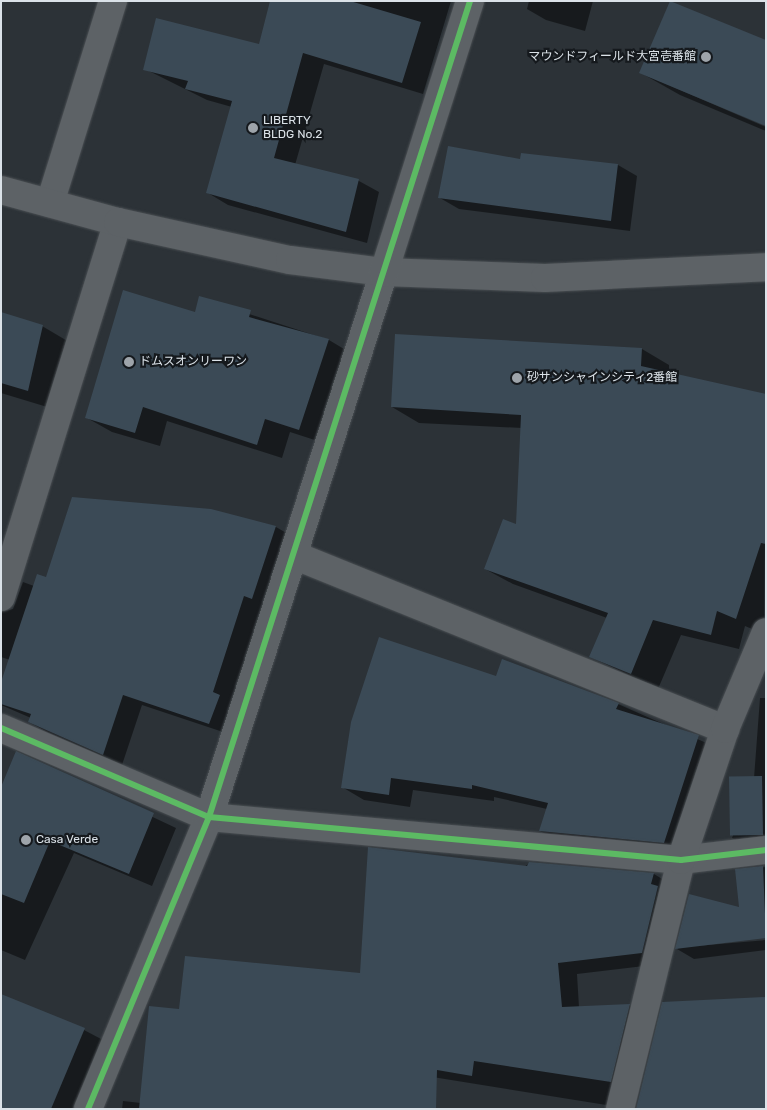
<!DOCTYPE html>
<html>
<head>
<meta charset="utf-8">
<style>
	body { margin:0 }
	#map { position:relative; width:767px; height:1110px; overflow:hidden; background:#2c3237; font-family:Rubik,"Noto Sans JP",sans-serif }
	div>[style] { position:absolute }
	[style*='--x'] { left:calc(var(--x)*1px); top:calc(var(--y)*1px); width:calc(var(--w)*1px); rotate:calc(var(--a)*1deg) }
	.shadow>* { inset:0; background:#0007 }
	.building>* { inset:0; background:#3b4a56; transform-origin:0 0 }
	.roads { filter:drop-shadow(0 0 1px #494e52) drop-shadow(0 0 1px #494e52) }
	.minor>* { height:28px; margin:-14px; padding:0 14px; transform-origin:14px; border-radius:14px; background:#5d6266 }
	.tertiary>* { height:28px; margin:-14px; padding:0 14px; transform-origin:14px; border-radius:14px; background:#5d6266 }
	.cycleway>* { height:6px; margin:-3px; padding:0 3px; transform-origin:3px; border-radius:3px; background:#5cba63 }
	.dots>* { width:14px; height:14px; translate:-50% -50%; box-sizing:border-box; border:2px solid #15191d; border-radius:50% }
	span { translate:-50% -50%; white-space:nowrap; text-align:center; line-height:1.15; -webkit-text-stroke:4.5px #15191d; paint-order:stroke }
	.poi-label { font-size:12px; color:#dbe2e8 }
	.right { translate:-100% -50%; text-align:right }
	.left { translate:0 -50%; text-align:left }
	.frame { position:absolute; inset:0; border:2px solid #dbe2e8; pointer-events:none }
</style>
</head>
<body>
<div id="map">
	<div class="shadow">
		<div style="clip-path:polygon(272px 1px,451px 1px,423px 94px,324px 64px,295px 165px,359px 181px,379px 192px,367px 243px,228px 205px,208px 193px,232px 107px,207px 100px,145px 69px,260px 46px)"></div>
		<div style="clip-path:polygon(529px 1px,593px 1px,585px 31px,546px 20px,527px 9px)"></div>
		<div style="clip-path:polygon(641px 73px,766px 127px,766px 131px,680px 95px)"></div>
		<div style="clip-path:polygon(521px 160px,618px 165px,637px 176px,630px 231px,459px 209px,440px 198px)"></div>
		<div style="clip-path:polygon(200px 298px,329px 340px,354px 355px,324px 443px,290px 432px,282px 458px,167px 421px,160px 446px,112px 432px,87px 418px,196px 313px)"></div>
		<div style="clip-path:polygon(1px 314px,42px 326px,81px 349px,67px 413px,1px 393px)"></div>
		<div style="clip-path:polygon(396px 335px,642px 349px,669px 365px,669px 373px,766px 450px,764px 634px,745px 626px,739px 649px,681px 635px,658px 689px,591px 657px,607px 618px,513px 584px,485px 569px,517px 526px,522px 428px,419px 423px,392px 407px)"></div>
		<div style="clip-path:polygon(211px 510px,276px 527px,295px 538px,229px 734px,142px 705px,122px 765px,49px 733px,29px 722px,31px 718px,1px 705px,1px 686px,10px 660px,1px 657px,1px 577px,12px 583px,5px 611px,13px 609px,23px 582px,34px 586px)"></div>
		<div style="clip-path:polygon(497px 677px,618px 704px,720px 749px,686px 855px,562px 843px,540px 831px,547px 809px,494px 797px,494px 801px,413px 790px,410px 807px,364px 800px,342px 787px)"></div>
		<div style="clip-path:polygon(760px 698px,766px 698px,766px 847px,750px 848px,732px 838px,754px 778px)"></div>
		<div style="clip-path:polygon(17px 753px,176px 828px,152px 886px,74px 853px,25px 960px,1px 950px,1px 790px)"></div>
		<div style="clip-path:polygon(530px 863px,654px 874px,672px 885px,661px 964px,577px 974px,579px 1007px,629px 1005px,648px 1016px,625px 1108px,389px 1070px,386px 1109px,122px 1109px,123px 1101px,141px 1103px,181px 1011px,361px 974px)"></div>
		<div style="clip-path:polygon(766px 867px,766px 937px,696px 946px,766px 940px,766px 950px,694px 959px,677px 949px,741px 908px,736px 871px)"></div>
		<div style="clip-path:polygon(84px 1030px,103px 1040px,77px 1109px,1px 1109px)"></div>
	</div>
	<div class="building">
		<div style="clip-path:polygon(270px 1px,350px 1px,421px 22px,402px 83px,303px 53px,274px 158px,359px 179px,346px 232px,206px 193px,232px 101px,185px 89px,188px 81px,143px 70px,156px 18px,259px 44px)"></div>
		<div style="clip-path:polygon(670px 1px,766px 40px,766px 126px,639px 73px)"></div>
		<div style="clip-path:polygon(448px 146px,520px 159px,521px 153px,618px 164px,611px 221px,438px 198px)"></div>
		<div style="clip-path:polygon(123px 290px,195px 312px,199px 296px,251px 310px,249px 317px,329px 339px,299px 430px,265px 419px,257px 445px,143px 407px,135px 433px,85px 418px)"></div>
		<div style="clip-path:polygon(1px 312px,43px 325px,28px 391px,1px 383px)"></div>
		<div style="clip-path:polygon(395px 334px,642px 348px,641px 366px,766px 394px,766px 544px,761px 543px,736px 619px,717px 611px,711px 635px,653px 620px,631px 674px,589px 657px,608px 613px,484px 569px,503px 519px,516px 524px,521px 415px,391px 407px)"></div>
		<div style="clip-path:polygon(72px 497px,211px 509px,276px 526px,252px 599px,244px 596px,213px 692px,220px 695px,209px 724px,123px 695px,103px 755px,28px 722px,31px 714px,1px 704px,1px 682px,37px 574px,46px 577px)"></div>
		<div style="clip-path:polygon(379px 637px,496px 676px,502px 659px,619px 703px,616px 709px,699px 735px,664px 843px,539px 831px,548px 803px,472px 785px,472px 789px,391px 778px,389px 795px,341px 788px,351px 722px)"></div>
		<div style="clip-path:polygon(16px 751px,154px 813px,129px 874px,50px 841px,24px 903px,1px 894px,1px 787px)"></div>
		<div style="left:762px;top:776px;width:59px;height:33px;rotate:89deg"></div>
		<div style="clip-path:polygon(368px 847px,527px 866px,529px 862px,654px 873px,651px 884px,658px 886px,642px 953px,558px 963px,562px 1007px,630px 1004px,611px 1082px,474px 1061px,472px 1076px,437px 1070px,436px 1109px,139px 1109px,149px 1006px,179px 1009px,185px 956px,360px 973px)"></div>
		<div style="clip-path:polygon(763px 866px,766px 938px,675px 949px,689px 894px,739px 907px,735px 869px)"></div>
		<div style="clip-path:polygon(1px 994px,85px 1028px,51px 1109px,1px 1109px)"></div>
		<div style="clip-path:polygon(766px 997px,766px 1109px,636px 1109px,662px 1002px)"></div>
	</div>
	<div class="roads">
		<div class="minor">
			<div style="--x:50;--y:203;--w:212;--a:-72.7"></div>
			<div style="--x:296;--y:556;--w:463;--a:22"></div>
			<div style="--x:1;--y:597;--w:393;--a:-72.7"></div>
			<div style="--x:1;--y:728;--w:226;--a:23.2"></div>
			<div style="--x:209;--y:817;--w:474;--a:5.2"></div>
			<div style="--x:681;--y:860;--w:86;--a:-6.7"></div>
			<div style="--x:88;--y:1109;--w:316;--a:-67.5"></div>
			<div style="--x:209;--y:817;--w:572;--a:-72.2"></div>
			<div style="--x:620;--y:1109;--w:256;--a:-76.2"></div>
			<div style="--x:681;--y:860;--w:138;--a:-71.4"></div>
			<div style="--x:725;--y:729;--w:105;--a:-67.1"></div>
		</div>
		<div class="tertiary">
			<div style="--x:1;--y:190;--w:121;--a:15.3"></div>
			<div style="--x:118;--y:222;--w:176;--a:12.5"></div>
			<div style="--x:290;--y:260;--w:95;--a:7.3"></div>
			<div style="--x:384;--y:272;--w:161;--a:2.1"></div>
			<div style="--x:545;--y:278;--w:221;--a:-2.8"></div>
			<div style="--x:384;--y:272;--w:284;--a:-72.4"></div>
		</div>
	</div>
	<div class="cycleway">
		<div style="--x:1;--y:728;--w:226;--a:23.2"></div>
		<div style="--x:209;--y:817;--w:474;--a:5.2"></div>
		<div style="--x:681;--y:860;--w:86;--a:-6.7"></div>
		<div style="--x:88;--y:1109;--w:316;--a:-67.5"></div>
		<div style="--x:209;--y:817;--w:857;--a:-72.26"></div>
	</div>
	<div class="dots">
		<div style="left:706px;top:57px;background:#9ea4aa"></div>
		<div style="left:253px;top:128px;background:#9ea4aa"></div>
		<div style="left:129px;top:362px;background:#9ea4aa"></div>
		<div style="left:517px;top:378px;background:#9ea4aa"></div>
		<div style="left:26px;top:840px;background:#9ea4aa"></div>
	</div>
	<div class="poi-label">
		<span class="right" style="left:696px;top:57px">マウンドフィールド大宮壱番館</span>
		<span class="left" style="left:263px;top:128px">LIBERTY<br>BLDG No.2</span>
		<span class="left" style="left:139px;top:362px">ドムスオンリーワン</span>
		<span class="left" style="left:527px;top:378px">砂サンシャインシティ2番館</span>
		<span class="left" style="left:36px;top:840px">Casa Verde</span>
	</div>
	<div class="frame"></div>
</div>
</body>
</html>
